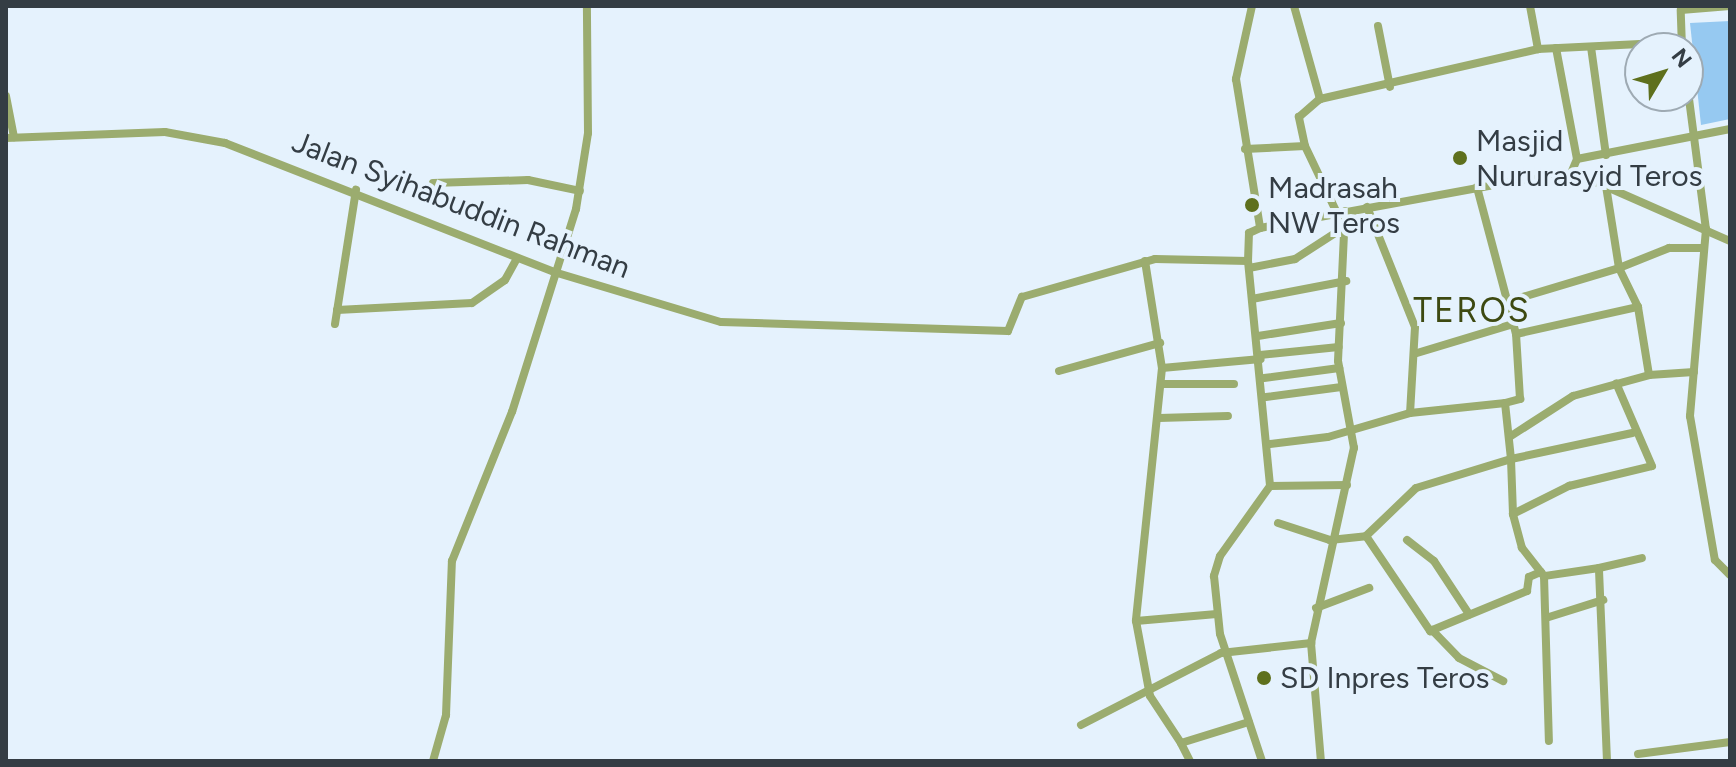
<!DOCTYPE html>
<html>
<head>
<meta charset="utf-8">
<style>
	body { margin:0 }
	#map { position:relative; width:1736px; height:767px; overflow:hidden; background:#e5f2fd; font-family:Figtree,sans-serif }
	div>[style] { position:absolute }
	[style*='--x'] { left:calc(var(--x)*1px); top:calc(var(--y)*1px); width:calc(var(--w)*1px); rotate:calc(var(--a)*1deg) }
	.green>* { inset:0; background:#96c9f1 }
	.minor>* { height:8px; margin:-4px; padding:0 4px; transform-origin:4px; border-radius:4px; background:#9bac6f }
	.dots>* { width:22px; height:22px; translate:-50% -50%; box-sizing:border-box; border:4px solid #e5f2fd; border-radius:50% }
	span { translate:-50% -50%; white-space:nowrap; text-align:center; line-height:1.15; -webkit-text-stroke:8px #e5f2fd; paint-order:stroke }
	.poi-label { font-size:30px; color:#343d44 }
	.left { translate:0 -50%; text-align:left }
	.street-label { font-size:30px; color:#343d44 }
	.quarter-label { font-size:34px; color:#3d4911; letter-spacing:2px }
	.frame { position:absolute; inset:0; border:8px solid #343d44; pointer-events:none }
	.north { position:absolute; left:1624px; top:32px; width:80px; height:80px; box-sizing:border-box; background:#e5f2fd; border:2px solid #9eaab3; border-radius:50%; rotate:52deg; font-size:22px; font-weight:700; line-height:32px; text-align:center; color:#343d44 }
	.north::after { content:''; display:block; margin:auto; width:28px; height:36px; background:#5e701d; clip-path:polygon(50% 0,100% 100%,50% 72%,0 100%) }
</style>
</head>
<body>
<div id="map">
	<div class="green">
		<div style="clip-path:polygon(1730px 21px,1730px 119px,1701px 125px,1690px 23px)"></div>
	</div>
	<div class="minor">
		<div style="--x:1252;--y:6;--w:75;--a:102.4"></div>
		<div style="--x:1236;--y:79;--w:151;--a:80.8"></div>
		<div style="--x:1294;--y:6;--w:97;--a:74.4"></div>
		<div style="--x:1530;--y:6;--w:44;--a:79.5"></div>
		<div style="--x:1378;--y:26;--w:62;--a:78.9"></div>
		<div style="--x:1591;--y:47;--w:109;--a:82.1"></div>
		<div style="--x:1556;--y:48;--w:113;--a:79.3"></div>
		<div style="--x:1682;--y:48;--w:38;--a:-92"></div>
		<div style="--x:1681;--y:10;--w:49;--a:-4.7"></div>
		<div style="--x:1688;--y:91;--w:139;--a:82.6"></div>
		<div style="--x:1706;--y:229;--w:188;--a:94.9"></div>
		<div style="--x:1690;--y:416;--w:146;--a:80.2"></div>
		<div style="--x:1715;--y:560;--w:21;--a:45"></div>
		<div style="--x:6;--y:96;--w:42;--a:79"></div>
		<div style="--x:6;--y:138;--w:159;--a:-2.2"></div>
		<div style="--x:165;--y:132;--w:61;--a:10.4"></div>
		<div style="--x:225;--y:143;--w:353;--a:21.4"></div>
		<div style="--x:554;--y:272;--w:174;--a:16.7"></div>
		<div style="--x:721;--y:322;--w:287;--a:1.8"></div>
		<div style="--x:1008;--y:331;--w:37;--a:-68"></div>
		<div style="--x:1022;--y:297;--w:138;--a:-15.9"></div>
		<div style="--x:1155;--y:259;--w:93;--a:1.2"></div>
		<div style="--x:1248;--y:261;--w:28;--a:-88"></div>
		<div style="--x:1249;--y:233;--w:12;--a:-24"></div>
		<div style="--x:1260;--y:228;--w:270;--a:-10.4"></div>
		<div style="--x:1526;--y:179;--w:65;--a:0.9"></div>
		<div style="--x:1591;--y:180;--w:152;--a:23.7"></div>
		<div style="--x:1305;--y:146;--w:74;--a:64.5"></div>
		<div style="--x:1245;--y:149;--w:60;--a:-2.9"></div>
		<div style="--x:1305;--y:146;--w:30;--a:-102"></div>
		<div style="--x:1299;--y:117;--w:28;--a:-41"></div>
		<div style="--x:1320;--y:99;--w:224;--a:-12.9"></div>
		<div style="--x:1538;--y:49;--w:143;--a:-2.8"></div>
		<div style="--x:1569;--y:178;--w:21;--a:-67"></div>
		<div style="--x:1577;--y:159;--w:156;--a:-11.1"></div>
		<div style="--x:433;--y:183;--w:95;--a:-1.8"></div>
		<div style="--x:528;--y:180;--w:53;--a:11.9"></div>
		<div style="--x:1367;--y:207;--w:129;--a:68.2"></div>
		<div style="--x:1415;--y:327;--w:86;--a:93.3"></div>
		<div style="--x:1145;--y:261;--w:108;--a:81"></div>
		<div style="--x:1162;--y:368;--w:254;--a:95.9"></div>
		<div style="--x:1136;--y:621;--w:76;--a:79.4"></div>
		<div style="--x:1150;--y:696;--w:56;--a:56.6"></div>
		<div style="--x:1248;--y:261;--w:226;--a:84.4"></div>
		<div style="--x:1270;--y:486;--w:86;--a:125.5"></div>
		<div style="--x:1220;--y:556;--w:21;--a:107"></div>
		<div style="--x:1214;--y:576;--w:58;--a:84.1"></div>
		<div style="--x:1220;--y:634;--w:134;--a:71.7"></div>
		<div style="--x:1249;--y:268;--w:47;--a:-11.1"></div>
		<div style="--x:1295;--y:259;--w:61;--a:-32.9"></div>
		<div style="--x:1252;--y:299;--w:96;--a:-10.8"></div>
		<div style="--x:1506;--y:302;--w:118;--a:-16.7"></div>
		<div style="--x:1619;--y:268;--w:83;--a:-99"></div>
		<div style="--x:337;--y:310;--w:135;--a:-3"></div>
		<div style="--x:472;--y:303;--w:40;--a:-34.9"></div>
		<div style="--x:505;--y:280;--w:25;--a:-61"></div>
		<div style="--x:335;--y:324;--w:136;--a:-81.1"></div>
		<div style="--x:1516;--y:334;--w:125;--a:-12.5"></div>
		<div style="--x:1258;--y:336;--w:84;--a:-8.9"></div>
		<div style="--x:1417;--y:353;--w:100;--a:-16.8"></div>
		<div style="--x:1260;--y:355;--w:79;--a:-5.8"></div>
		<div style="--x:1162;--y:368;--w:99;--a:-5.2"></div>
		<div style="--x:1059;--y:371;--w:105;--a:-15.5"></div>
		<div style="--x:1649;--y:375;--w:69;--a:-99.2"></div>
		<div style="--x:1638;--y:307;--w:43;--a:-116"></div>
		<div style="--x:1619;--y:268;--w:54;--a:-21.8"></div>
		<div style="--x:1669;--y:248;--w:32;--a:0"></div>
		<div style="--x:1264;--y:378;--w:76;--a:-7.6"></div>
		<div style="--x:1161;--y:384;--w:73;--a:0"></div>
		<div style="--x:1266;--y:397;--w:76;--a:-7.6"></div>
		<div style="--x:1159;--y:418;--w:69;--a:-1.7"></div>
		<div style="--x:1511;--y:436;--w:74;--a:-32.8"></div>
		<div style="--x:1573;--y:396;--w:79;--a:-15.4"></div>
		<div style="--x:1649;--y:375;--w:45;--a:-3.8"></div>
		<div style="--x:1270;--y:444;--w:58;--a:-6.9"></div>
		<div style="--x:1328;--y:437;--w:85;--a:-16.3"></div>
		<div style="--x:1410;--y:413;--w:96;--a:-6"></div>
		<div style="--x:1270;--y:486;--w:77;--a:-0.7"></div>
		<div style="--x:1513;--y:514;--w:55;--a:-92.1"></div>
		<div style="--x:1511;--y:459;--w:124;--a:-12.1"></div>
		<div style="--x:1278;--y:523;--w:55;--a:18.1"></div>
		<div style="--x:1330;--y:540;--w:36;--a:-6"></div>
		<div style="--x:1366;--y:536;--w:69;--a:-43.8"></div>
		<div style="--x:1416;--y:488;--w:99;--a:-17"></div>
		<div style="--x:1511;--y:459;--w:56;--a:-96.1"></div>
		<div style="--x:1505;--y:403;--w:16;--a:-15"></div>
		<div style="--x:1520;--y:399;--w:65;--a:-93.5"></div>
		<div style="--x:1516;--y:334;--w:152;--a:-104.9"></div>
		<div style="--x:1366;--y:536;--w:115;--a:56"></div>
		<div style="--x:1430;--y:631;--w:105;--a:-22.4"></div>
		<div style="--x:1527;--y:591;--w:14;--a:-82"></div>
		<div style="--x:1529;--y:577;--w:13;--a:-23"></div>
		<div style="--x:1407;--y:540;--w:34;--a:38"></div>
		<div style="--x:1434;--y:561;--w:64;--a:56.6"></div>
		<div style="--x:1599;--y:568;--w:44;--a:-13.1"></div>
		<div style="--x:1544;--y:576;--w:165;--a:88.3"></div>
		<div style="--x:1316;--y:608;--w:57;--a:-20.7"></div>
		<div style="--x:1549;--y:617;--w:57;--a:-17.5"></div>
		<div style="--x:1136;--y:621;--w:81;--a:-4.9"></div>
		<div style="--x:1432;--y:630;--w:39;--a:46"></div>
		<div style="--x:1459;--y:658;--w:50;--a:27.6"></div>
		<div style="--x:1311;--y:643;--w:118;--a:85.2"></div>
		<div style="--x:1081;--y:725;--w:157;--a:-27.2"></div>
		<div style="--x:1221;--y:653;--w:91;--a:-6.3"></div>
		<div style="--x:1311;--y:643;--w:200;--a:-77.6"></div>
		<div style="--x:1354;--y:448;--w:88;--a:-100.4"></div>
		<div style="--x:1338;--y:361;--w:150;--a:-87.3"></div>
		<div style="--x:1638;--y:754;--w:93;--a:-7.4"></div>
		<div style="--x:433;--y:761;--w:48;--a:-74.2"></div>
		<div style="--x:446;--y:715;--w:154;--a:-87.8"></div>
		<div style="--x:452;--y:561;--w:161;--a:-68.1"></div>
		<div style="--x:512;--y:412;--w:213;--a:-72.5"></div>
		<div style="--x:576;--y:209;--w:77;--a:-81"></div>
		<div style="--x:588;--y:133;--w:127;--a:-90.5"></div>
		<div style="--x:1190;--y:761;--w:20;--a:-117"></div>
		<div style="--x:1181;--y:743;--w:71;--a:-17.2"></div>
		<div style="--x:1607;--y:761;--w:193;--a:-92.4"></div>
		<div style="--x:1599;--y:568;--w:56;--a:171.7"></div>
		<div style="--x:1544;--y:576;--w:36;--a:-128"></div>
		<div style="--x:1522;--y:548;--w:35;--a:-105"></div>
		<div style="--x:1513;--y:514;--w:63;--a:-26.6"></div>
		<div style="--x:1569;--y:486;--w:85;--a:-13.5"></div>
		<div style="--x:1652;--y:466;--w:90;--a:-113.4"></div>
	</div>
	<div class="dots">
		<div style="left:1460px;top:158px;background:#5e701d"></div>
		<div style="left:1252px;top:205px;background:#5e701d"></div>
		<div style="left:1264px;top:678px;background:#5e701d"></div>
	</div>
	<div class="poi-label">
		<span class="left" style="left:1476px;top:158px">Masjid<br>Nururasyid Teros</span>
		<span class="left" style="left:1268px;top:205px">Madrasah<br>NW Teros</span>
		<span class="left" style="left:1280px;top:678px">SD Inpres Teros</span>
	</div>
	<div class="street-label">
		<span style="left:461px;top:205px;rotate:21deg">Jalan Syihabuddin Rahman</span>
	</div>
	<div class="quarter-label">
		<span style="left:1472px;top:311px">TEROS</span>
	</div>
	<div class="frame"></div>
	<div class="north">N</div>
</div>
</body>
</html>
